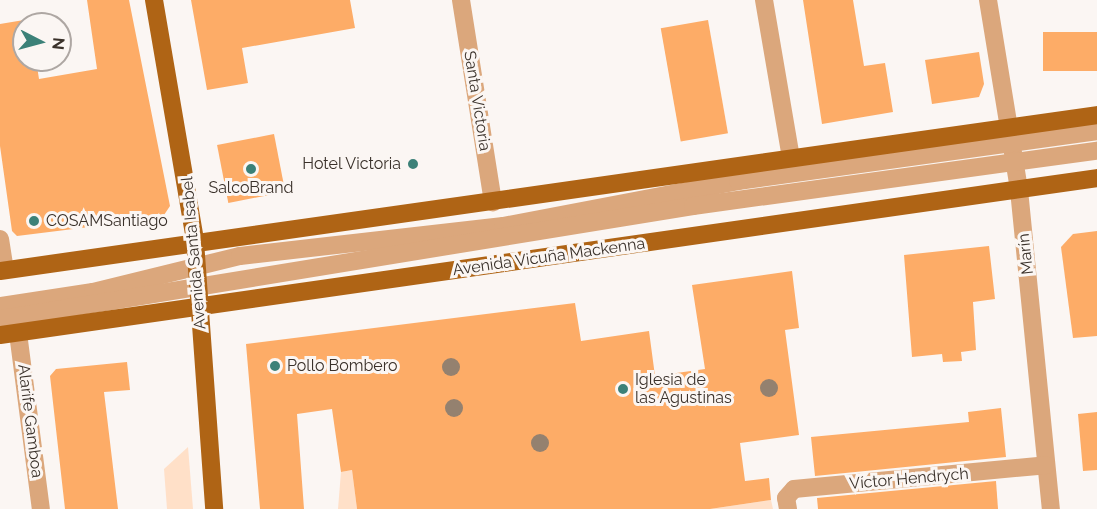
<!DOCTYPE html>
<html>
<head>
<meta charset="utf-8">
<style>
	body { margin:0 }
	#map { position:relative; width:1097px; height:509px; overflow:hidden; background:#fbf6f3; font-family:Raleway,sans-serif }
	div>[style] { position:absolute }
	[style*='--x'] { left:calc(var(--x)*1px); top:calc(var(--y)*1px); width:calc(var(--w)*1px); rotate:calc(var(--a)*1deg) }
	.green>* { inset:0; background:#ffe0c8 }
	.building>* { inset:0; background:#fdac67; transform-origin:0 0 }
	.minor>* { height:18px; margin:-9px; padding:0 9px; transform-origin:9px; border-radius:9px; background:#dba77c }
	.major>* { height:18px; margin:-9px; padding:0 9px; transform-origin:9px; border-radius:9px; background:#af6415 }
	.trees>* { width:18px; height:18px; margin:-9px; border-radius:50%; background:#94816f }
	.dots>* { width:16px; height:16px; translate:-50% -50%; box-sizing:border-box; border:3px solid #fbf6f3; border-radius:50% }
	span { translate:-50% -50%; white-space:nowrap; text-align:center; line-height:1.15; -webkit-text-stroke:6px #fbf6f3; paint-order:stroke }
	.street-label { font-size:16px; color:#3a312a }
	.poi-label { font-size:16px; color:#3a312a }
	.right { translate:-100% -50%; text-align:right }
	.left { translate:0 -50%; text-align:left }
	.north { position:absolute; left:12px; top:12px; width:60px; height:60px; box-sizing:border-box; background:#fbf6f3; border:2px solid #aea7a3; border-radius:50%; rotate:96deg; font-size:16px; font-weight:700; line-height:24px; text-align:center; color:#3a312a }
	.north::after { content:''; display:block; margin:auto; width:21px; height:27px; background:#3c8178; clip-path:polygon(50% 0,100% 100%,50% 72%,0 100%) }
</style>
</head>
<body>
<div id="map">
	<div class="green">
		<div style="clip-path:polygon(188px 447px,193px 509px,167px 509px,164px 469px)"></div>
		<div style="clip-path:polygon(352px 470px,357px 509px,338px 509px,341px 472px)"></div>
		<div style="clip-path:polygon(771px 500px,773px 509px,710px 509px)"></div>
	</div>
	<div class="building">
		<div style="clip-path:polygon(87px 0,129px 0,170px 206px,162px 218px,17px 236px,12px 231px,0 146px,0 24px,24px 20px,24px 60px,36px 60px,39px 79px,97px 69px)"></div>
		<div style="clip-path:polygon(191px 0,350px 0,355px 28px,242px 48px,248px 83px,207px 90px)"></div>
		<div style="clip-path:polygon(803px 0,853px 0,864px 66px,885px 63px,893px 112px,822px 124px)"></div>
		<div style="left:708px;top:20px;width:115px;height:48px;rotate:80deg"></div>
		<div style="left:1097px;top:32px;width:39px;height:54px;rotate:90deg"></div>
		<div style="clip-path:polygon(979px 52px,984px 84px,979px 97px,932px 104px,925px 60px)"></div>
		<div style="left:274px;top:134px;width:59px;height:58px;rotate:79deg"></div>
		<div style="clip-path:polygon(1097px 231px,1097px 336px,1073px 338px,1061px 247px,1073px 234px)"></div>
		<div style="clip-path:polygon(989px 246px,995px 299px,973px 302px,976px 350px,961px 352px,962px 361px,943px 362px,942px 354px,912px 357px,904px 255px)"></div>
		<div style="clip-path:polygon(792px 271px,799px 328px,785px 330px,799px 435px,740px 443px,745px 481px,769px 478px,771px 500px,710px 509px,357px 509px,352px 470px,341px 472px,332px 409px,297px 414px,304px 509px,260px 509px,246px 344px,575px 303px,581px 341px,649px 331px,655px 376px,705px 369px,692px 285px)"></div>
		<div style="clip-path:polygon(127px 362px,130px 390px,104px 392px,118px 509px,65px 509px,50px 376px,56px 369px)"></div>
		<div style="clip-path:polygon(1001px 408px,1006px 457px,815px 476px,811px 437px,969px 422px,968px 412px)"></div>
		<div style="clip-path:polygon(1097px 412px,1097px 470px,1083px 471px,1078px 414px)"></div>
		<div style="clip-path:polygon(996px 481px,998px 509px,818px 509px,817px 498px)"></div>
	</div>
	<div class="minor">
		<div style="--x:461;--y:0;--w:205;--a:81"></div>
		<div style="--x:764;--y:0;--w:160;--a:80.3"></div>
		<div style="--x:988;--y:0;--w:193;--a:80.7"></div>
		<div style="--x:1019;--y:190;--w:321;--a:84.3"></div>
		<div style="--x:0;--y:239;--w:31;--a:81"></div>
		<div style="--x:0;--y:306;--w:94;--a:-8.6"></div>
		<div style="--x:93;--y:292;--w:151;--a:-13.8"></div>
		<div style="--x:240;--y:256;--w:265;--a:-6.5"></div>
		<div style="--x:503;--y:226;--w:239;--a:-10.8"></div>
		<div style="--x:738;--y:181;--w:362;--a:-7.9"></div>
		<div style="--x:0;--y:319;--w:702;--a:-9.26"></div>
		<div style="--x:693;--y:206;--w:408;--a:-7.8"></div>
		<div style="--x:18;--y:333;--w:177;--a:82.6"></div>
		<div style="--x:788;--y:509;--w:11;--a:-100"></div>
		<div style="--x:786;--y:498;--w:12;--a:-48"></div>
		<div style="--x:794;--y:489;--w:253;--a:-5.4"></div>
	</div>
	<div class="major">
		<div style="--x:154;--y:0;--w:244;--a:80.3"></div>
		<div style="--x:195;--y:241;--w:269;--a:85.9"></div>
		<div style="--x:0;--y:271;--w:1108;--a:-8.09"></div>
		<div style="--x:0;--y:335;--w:1108;--a:-8.14"></div>
	</div>
	<div class="trees">
		<div style="left:451px;top:367px"></div>
		<div style="left:769px;top:388px"></div>
		<div style="left:454px;top:408px"></div>
		<div style="left:540px;top:443px"></div>
	</div>
	<div class="dots">
		<div style="left:413px;top:164px;background:#3c8178"></div>
		<div style="left:251px;top:169px;background:#3c8178"></div>
		<div style="left:34px;top:221px;background:#3c8178"></div>
		<div style="left:275px;top:366px;background:#3c8178"></div>
		<div style="left:623px;top:389px;background:#3c8178"></div>
	</div>
	<div class="street-label">
		<span style="left:477px;top:101px;rotate:81deg">Santa Victoria</span>
		<span style="left:194px;top:253px;rotate:-95deg">Avenida Santa Isabel</span>
		<span style="left:1026px;top:254px;rotate:-96deg">Marín</span>
		<span style="left:549px;top:257px;rotate:-8deg">Avenida Vicuña Mackenna</span>
		<span style="left:30px;top:421px;rotate:83deg">Alarife Gamboa</span>
		<span style="left:909px;top:479px;rotate:-5deg">Víctor Hendrych</span>
	</div>
	<div class="poi-label">
		<span class="right" style="left:401px;top:164px">Hotel Victoria</span>
		<span style="left:251px;top:188px">SalcoBrand</span>
		<span class="left" style="left:46px;top:221px">COSAMSantiago</span>
		<span class="left" style="left:287px;top:366px">Pollo Bombero</span>
		<span class="left" style="left:635px;top:389px">Iglesia de<br>las Agustinas</span>
	</div>
	<div class="north">N</div>
</div>
</body>
</html>
